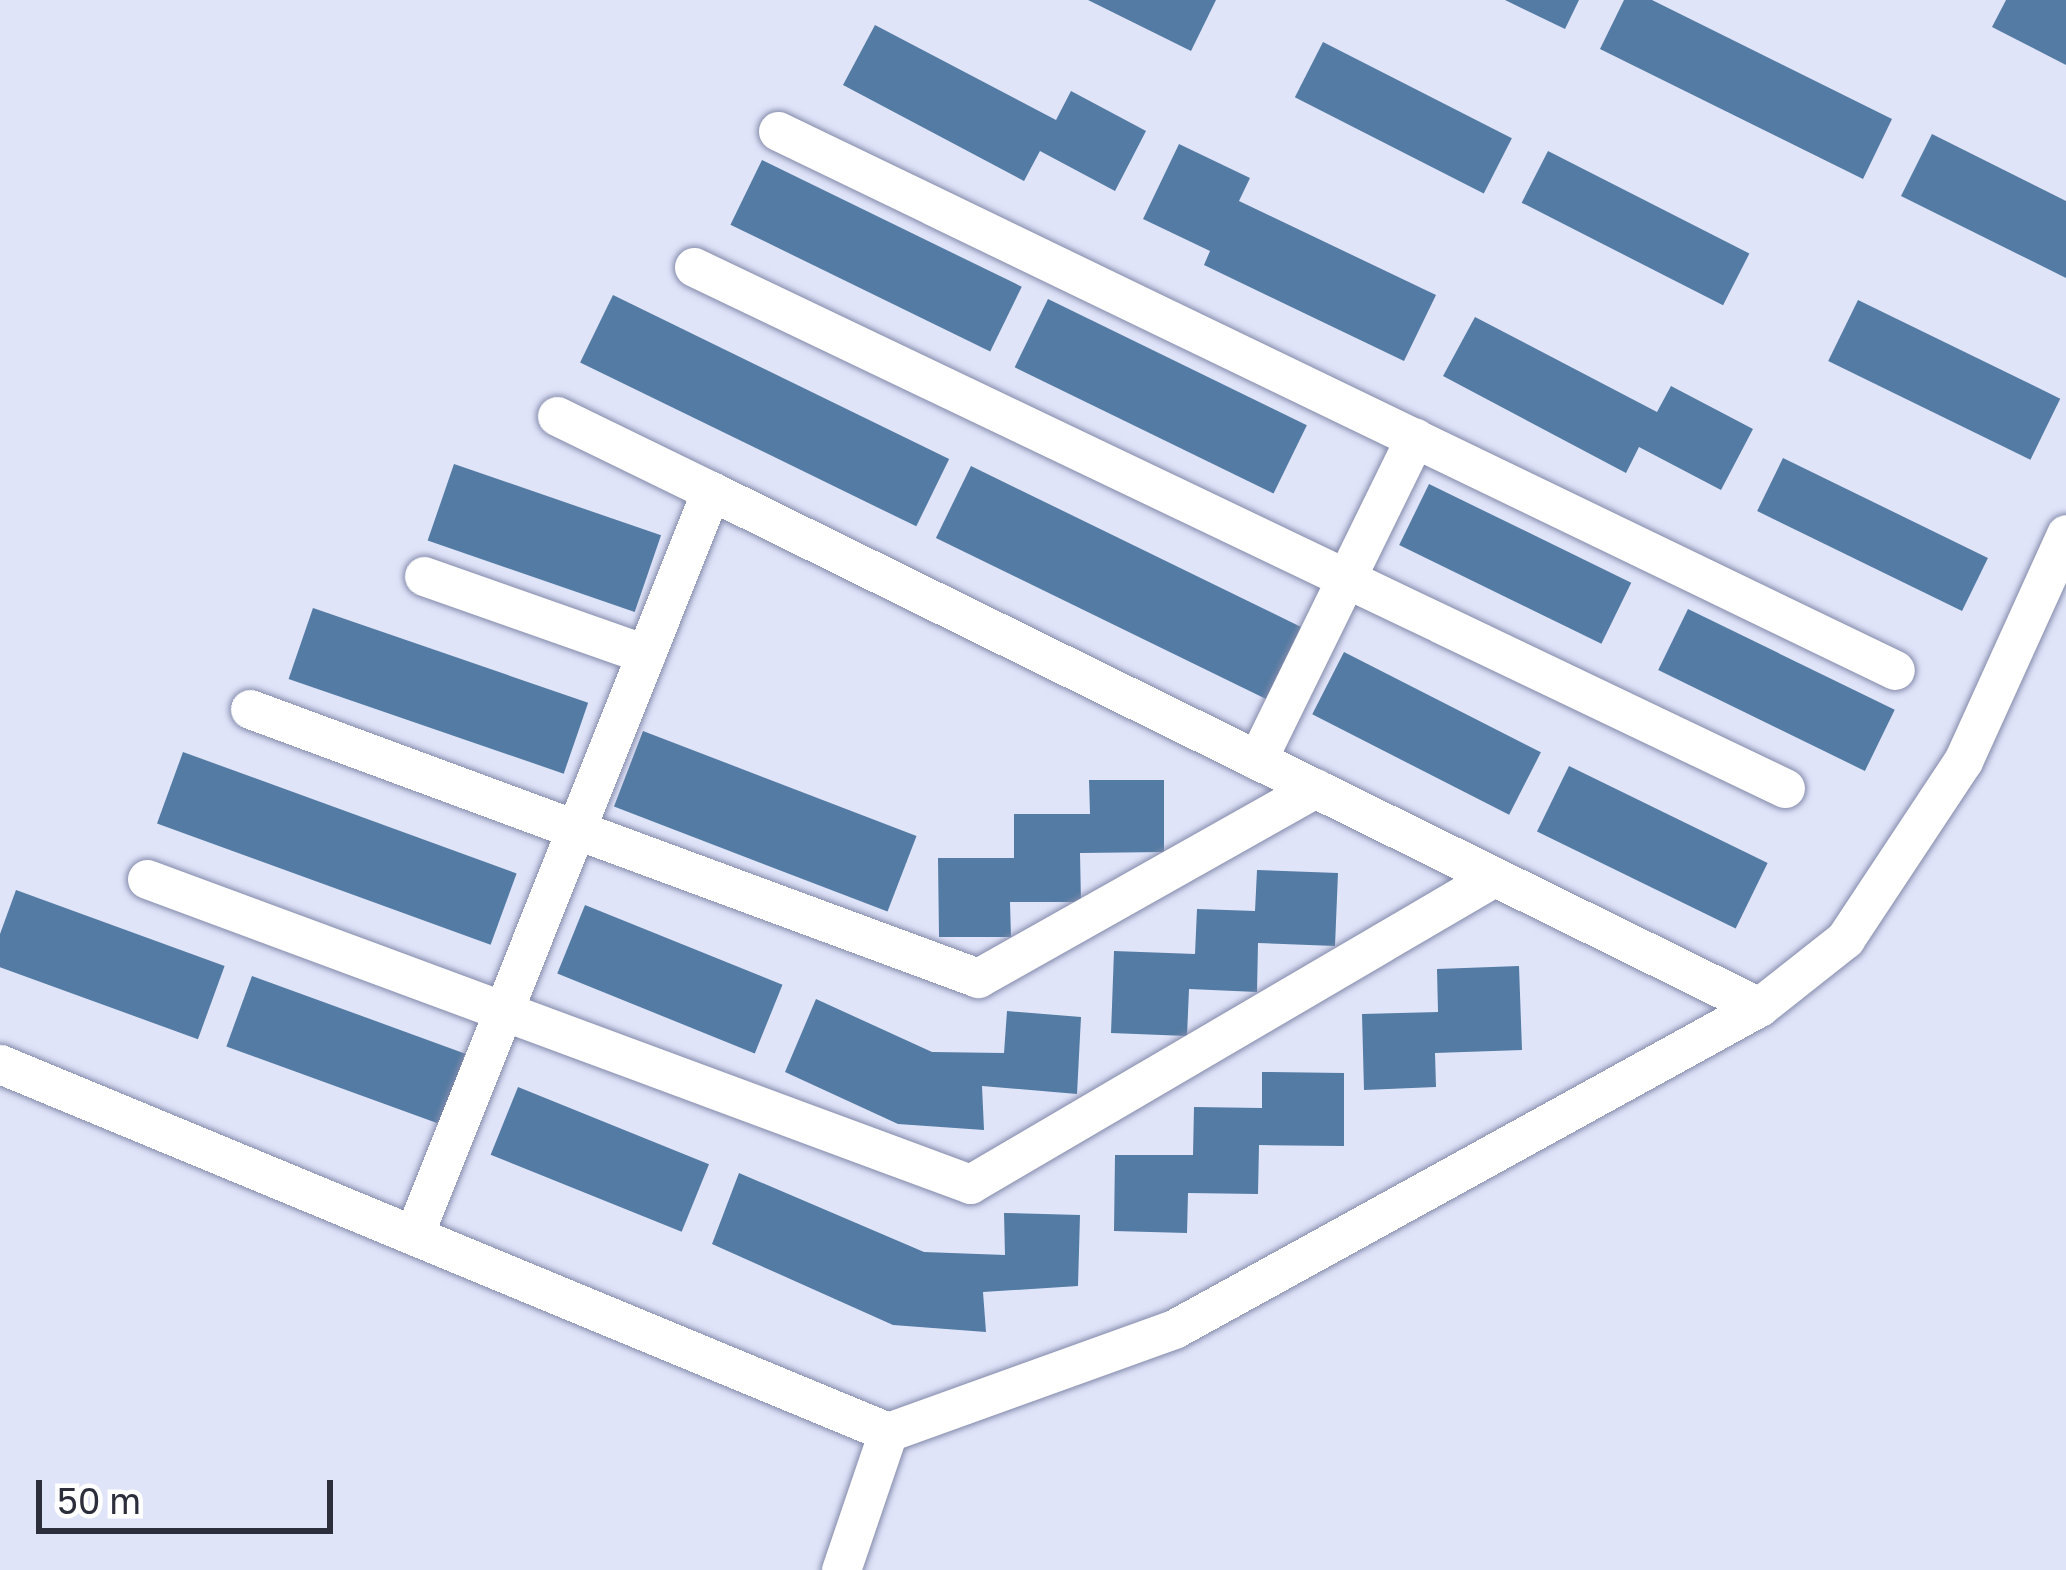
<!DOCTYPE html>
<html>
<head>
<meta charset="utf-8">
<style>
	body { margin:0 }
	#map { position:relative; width:2066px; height:1570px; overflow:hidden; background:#e0e4f9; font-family:"Golos Text",sans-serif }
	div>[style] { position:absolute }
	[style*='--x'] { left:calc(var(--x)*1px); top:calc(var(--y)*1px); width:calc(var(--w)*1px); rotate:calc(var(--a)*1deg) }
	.building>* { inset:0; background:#537ba3; transform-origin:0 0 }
	.roads { filter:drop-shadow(0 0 3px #838aaa) drop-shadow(0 0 3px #838aaa) }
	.minor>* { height:39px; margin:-19.5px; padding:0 19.5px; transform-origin:19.5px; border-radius:19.5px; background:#fff }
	span { translate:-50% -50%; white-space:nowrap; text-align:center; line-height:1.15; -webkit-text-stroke:10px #fff; paint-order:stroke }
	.scale { position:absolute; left:36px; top:1480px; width:297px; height:54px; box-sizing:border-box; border:6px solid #2c2e3c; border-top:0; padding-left:15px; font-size:36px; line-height:42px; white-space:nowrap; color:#2c2e3c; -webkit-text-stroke:9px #fff; paint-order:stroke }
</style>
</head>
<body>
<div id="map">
	<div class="building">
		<div style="clip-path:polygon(1088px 0,1216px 0,1191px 51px)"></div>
		<div style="clip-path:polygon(1505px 0,1579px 0,1565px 29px)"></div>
		<div style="clip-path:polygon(1624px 0,1652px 0,1892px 119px,1863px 179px,1600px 49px)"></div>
		<div style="clip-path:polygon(2006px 0,2066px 0,2066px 65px,1992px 27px)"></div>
		<div style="clip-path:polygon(875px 25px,1056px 120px,1071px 91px,1146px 131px,1115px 191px,1040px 151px,1024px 181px,843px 85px)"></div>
		<div style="left:1323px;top:42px;width:212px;height:62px;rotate:27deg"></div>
		<div style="clip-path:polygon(1932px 134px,2066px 201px,2066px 278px,1901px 196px)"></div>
		<div style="clip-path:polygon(1179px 144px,1250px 178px,1239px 201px,1436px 295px,1404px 361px,1204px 265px,1210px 251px,1143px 219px)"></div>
		<div style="left:1548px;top:151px;width:226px;height:58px;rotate:27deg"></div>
		<div style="left:762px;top:160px;width:289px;height:72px;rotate:26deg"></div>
		<div style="left:613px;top:295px;width:374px;height:75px;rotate:26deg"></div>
		<div style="left:1048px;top:299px;width:288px;height:76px;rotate:26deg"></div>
		<div style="left:1858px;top:300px;width:225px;height:68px;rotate:26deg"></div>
		<div style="clip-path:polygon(1475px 317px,1657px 412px,1671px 386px,1753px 429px,1721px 490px,1639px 447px,1626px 473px,1443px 376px)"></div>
		<div style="left:1783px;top:458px;width:228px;height:59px;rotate:26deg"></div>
		<div style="left:454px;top:464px;width:219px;height:81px;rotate:19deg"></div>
		<div style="left:971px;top:466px;width:369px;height:80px;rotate:26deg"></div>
		<div style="left:1429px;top:484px;width:225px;height:68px;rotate:26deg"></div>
		<div style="left:313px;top:608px;width:291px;height:75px;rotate:19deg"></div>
		<div style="left:1688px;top:609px;width:230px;height:68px;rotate:26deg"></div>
		<div style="left:1344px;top:652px;width:221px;height:70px;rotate:27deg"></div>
		<div style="left:643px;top:731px;width:293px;height:81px;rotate:21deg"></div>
		<div style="left:183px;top:752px;width:355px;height:76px;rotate:20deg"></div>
		<div style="left:1569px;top:766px;width:221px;height:73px;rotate:26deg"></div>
		<div style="clip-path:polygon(1089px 780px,1164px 780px,1164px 852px,1080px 853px,1081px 902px,1010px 902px,1011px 937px,939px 937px,938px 858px,1014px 858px,1014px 814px,1090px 814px)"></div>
		<div style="clip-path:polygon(1257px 870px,1338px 873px,1335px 946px,1258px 943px,1257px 992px,1189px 989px,1187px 1036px,1111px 1033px,1114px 951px,1195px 954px,1197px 909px,1255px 911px)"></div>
		<div style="left:16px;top:890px;width:222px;height:78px;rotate:20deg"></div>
		<div style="left:585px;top:905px;width:213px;height:74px;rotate:22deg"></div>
		<div style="clip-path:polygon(1519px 966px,1522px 1050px,1435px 1053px,1436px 1087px,1364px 1090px,1362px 1014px,1438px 1012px,1437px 969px)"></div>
		<div style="left:252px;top:976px;width:227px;height:75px;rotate:20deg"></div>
		<div style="clip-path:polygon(816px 999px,932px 1052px,1004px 1053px,1007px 1011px,1081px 1017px,1077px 1094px,982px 1086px,984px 1130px,898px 1124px,785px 1072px)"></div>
		<div style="clip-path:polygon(1262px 1072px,1344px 1073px,1344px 1146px,1259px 1145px,1258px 1194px,1188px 1193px,1187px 1233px,1114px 1231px,1115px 1155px,1193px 1155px,1194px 1107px,1262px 1108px)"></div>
		<div style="left:518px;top:1087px;width:206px;height:73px;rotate:22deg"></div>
		<div style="clip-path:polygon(739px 1173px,924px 1252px,1005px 1255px,1004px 1213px,1080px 1215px,1078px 1286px,983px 1292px,986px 1332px,893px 1325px,712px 1244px)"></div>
	</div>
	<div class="roads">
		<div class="minor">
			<div style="--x:778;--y:131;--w:1240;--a:25.76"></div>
			<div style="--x:694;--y:267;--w:1209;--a:25.53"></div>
			<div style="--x:557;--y:416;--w:171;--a:26"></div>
			<div style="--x:424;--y:576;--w:235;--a:19.4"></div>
			<div style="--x:250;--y:709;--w:776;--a:20.28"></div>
			<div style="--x:978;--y:978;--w:387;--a:-29.4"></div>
			<div style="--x:1257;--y:760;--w:359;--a:-63.9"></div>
			<div style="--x:147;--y:879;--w:878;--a:20.33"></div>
			<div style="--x:970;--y:1184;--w:607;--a:-30.37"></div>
			<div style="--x:0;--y:1064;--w:961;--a:22.51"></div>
			<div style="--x:888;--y:1432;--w:304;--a:-19.8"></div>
			<div style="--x:1174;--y:1329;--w:668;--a:-28.83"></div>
			<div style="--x:1759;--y:1007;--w:110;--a:-38.3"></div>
			<div style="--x:1845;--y:939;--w:214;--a:-56.5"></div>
			<div style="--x:1963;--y:761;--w:249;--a:-65.6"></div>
			<div style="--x:415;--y:1232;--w:798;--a:-68.23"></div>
			<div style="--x:711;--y:491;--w:1168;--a:26.21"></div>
			<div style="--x:841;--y:1570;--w:146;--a:-71.2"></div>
		</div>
	</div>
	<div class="scale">50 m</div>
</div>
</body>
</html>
